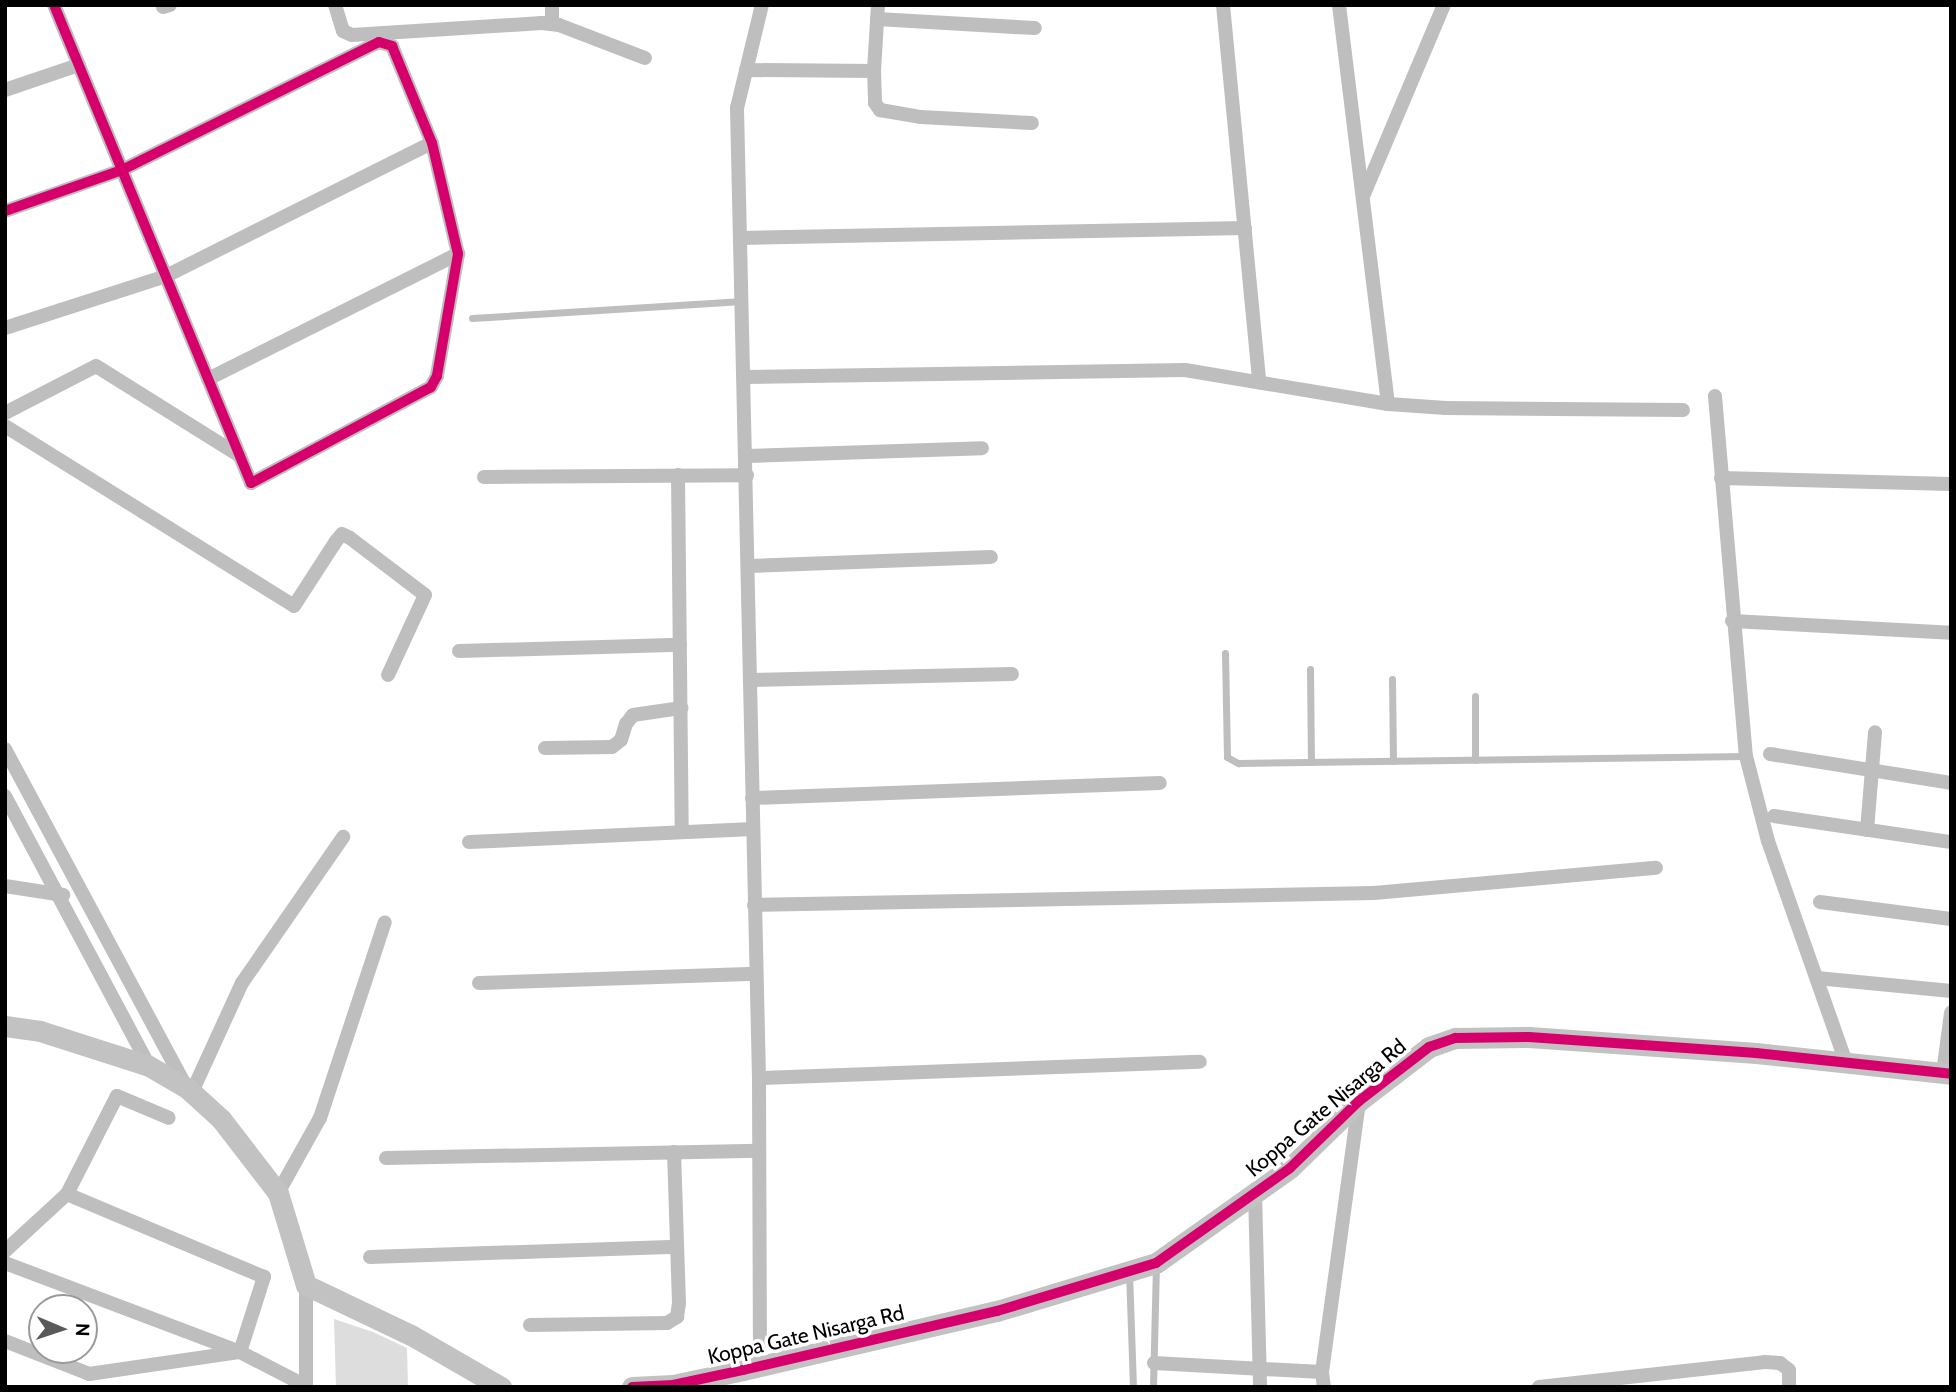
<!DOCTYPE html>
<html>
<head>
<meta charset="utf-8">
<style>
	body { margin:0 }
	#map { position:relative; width:1956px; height:1392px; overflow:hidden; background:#fff; font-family:Cabin,sans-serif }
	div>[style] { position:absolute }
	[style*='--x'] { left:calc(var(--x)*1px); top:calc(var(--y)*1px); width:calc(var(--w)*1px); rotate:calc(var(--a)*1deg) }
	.building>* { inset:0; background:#ddd }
	.lane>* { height:7px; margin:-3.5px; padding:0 3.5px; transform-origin:3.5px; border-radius:3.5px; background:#bebebe }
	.street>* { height:14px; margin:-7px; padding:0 7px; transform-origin:7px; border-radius:7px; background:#bebebe }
	.secondary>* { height:21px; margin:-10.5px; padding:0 10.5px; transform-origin:10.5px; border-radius:10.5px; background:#c2c2c2 }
	.cycleway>* { height:10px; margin:-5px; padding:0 5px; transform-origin:5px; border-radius:5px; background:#d6006c }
	span { translate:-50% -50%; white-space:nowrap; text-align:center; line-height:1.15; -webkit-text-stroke:7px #fff; paint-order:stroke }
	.street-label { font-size:21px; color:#000 }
	.frame { position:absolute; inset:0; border:7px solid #000; pointer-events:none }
	.north { position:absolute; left:28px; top:1294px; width:70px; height:70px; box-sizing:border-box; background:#fff; border:2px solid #999; border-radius:50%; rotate:92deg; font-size:19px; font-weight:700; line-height:28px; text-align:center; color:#000 }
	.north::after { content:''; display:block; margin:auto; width:24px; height:32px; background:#595959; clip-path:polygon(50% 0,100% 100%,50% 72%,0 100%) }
</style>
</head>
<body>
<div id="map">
	<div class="building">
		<div style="clip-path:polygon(334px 1319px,373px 1332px,407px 1348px,408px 1387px,336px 1387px)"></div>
	</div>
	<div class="lane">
		<div style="--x:472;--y:318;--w:271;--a:-3.6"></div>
		<div style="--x:1225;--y:653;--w:104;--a:88.9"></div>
		<div style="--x:1227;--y:757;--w:13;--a:29"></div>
		<div style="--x:1238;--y:763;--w:508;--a:-0.79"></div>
		<div style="--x:1310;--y:669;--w:93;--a:89.4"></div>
		<div style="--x:1392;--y:679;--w:82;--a:89.3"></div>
		<div style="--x:1475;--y:696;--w:64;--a:90"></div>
		<div style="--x:1129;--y:1272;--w:115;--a:88"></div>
		<div style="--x:1153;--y:1387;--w:119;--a:-88.6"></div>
	</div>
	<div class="street">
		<div style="--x:335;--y:5;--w:27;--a:73"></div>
		<div style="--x:343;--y:31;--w:10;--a:24"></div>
		<div style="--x:352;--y:35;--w:190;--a:-3.6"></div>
		<div style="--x:542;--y:23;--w:17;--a:7"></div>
		<div style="--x:559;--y:25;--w:92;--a:21"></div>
		<div style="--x:552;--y:5;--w:19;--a:90"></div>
		<div style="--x:878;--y:5;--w:66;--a:93.5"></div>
		<div style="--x:874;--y:71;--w:32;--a:88"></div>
		<div style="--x:875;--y:103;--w:9;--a:54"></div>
		<div style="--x:880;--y:110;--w:42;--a:9.7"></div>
		<div style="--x:921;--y:117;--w:111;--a:3.1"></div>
		<div style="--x:1223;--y:5;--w:379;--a:84.5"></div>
		<div style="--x:1339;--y:5;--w:402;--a:83"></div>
		<div style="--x:163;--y:7;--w:7;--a:-16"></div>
		<div style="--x:877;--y:19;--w:158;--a:3.3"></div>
		<div style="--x:746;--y:70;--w:128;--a:0.4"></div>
		<div style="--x:5;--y:90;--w:78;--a:-18.7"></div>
		<div style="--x:1364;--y:194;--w:205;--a:-67.1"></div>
		<div style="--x:5;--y:211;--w:124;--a:-19.3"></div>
		<div style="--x:122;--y:170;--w:287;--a:-26.5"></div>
		<div style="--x:379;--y:42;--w:14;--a:17"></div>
		<div style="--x:392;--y:46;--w:105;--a:67.6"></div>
		<div style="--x:432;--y:143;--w:114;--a:76.8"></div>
		<div style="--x:458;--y:254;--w:124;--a:99.8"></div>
		<div style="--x:437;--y:376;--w:13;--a:119"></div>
		<div style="--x:431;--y:387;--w:204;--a:151.9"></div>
		<div style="--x:251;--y:483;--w:339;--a:-112.4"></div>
		<div style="--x:122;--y:170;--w:178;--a:-112.4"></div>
		<div style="--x:741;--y:238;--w:504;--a:-1.14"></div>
		<div style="--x:5;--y:328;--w:169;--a:-17.9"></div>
		<div style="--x:166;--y:276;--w:297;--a:-26.6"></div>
		<div style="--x:745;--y:377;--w:440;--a:-0.9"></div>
		<div style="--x:1185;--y:370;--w:206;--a:9.5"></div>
		<div style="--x:1388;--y:404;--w:58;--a:3.9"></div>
		<div style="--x:1446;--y:408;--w:237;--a:0.5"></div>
		<div style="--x:208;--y:379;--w:280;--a:-26.6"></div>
		<div style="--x:1715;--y:396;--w:361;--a:85.1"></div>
		<div style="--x:1746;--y:756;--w:88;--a:75.5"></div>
		<div style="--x:1768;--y:841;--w:235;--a:70.6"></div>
		<div style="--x:5;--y:413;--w:102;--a:-27.3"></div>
		<div style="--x:96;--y:366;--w:170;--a:32"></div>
		<div style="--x:5;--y:426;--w:340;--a:31.9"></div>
		<div style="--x:294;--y:606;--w:77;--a:-57.1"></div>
		<div style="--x:336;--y:541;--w:9;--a:-49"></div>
		<div style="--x:342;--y:534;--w:9;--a:27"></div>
		<div style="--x:350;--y:538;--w:94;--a:37.2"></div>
		<div style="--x:425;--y:595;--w:88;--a:114.8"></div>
		<div style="--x:747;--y:456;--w:235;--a:-1.9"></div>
		<div style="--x:678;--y:475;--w:357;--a:89.4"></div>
		<div style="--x:484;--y:477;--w:263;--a:-0.4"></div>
		<div style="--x:1721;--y:478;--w:230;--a:1.5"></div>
		<div style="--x:748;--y:566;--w:243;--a:-2.1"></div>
		<div style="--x:1732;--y:621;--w:219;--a:3.1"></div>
		<div style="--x:459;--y:651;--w:221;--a:-1.6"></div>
		<div style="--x:750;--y:680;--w:262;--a:-1.3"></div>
		<div style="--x:545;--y:748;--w:67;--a:-0.9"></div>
		<div style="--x:612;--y:747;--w:11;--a:-38"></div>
		<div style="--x:621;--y:740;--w:17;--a:-73"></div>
		<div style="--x:626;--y:724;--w:11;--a:-52"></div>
		<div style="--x:633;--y:715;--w:49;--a:-8.3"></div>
		<div style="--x:5;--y:749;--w:383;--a:61.8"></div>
		<div style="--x:1770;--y:754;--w:183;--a:9.1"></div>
		<div style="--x:5;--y:796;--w:306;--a:61.9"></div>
		<div style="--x:752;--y:798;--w:408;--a:-2.1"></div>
		<div style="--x:1774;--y:816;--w:179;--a:8.4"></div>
		<div style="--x:1867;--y:830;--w:98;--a:-85.3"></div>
		<div style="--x:469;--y:842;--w:284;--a:-2.6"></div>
		<div style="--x:5;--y:886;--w:59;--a:8.8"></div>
		<div style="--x:1820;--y:902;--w:132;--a:7.4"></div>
		<div style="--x:754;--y:905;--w:620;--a:-1.11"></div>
		<div style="--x:1374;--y:893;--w:283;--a:-5.1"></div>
		<div style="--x:1817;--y:978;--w:135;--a:5.5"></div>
		<div style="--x:479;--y:983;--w:277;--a:-1.9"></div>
		<div style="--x:1943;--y:1073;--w:61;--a:-82.4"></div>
		<div style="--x:759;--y:1078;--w:441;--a:-2.1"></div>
		<div style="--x:192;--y:1092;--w:120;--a:-65.4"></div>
		<div style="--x:242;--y:983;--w:178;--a:-55.3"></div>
		<div style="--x:386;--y:1158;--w:373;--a:-1.1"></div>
		<div style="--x:278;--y:1193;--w:86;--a:-60.8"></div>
		<div style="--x:320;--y:1118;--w:206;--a:-71.7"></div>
		<div style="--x:1255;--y:1193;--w:194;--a:88.5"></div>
		<div style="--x:5;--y:1251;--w:84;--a:-42.6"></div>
		<div style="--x:67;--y:1194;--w:110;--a:-63"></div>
		<div style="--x:117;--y:1096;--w:56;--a:22.9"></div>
		<div style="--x:370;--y:1257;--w:307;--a:-1.9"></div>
		<div style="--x:5;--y:1263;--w:251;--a:20.7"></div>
		<div style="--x:240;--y:1352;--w:74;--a:27.3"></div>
		<div style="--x:530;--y:1325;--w:137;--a:-0.8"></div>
		<div style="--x:667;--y:1323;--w:12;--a:-31"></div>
		<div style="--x:677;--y:1317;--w:14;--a:-82"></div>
		<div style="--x:679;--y:1303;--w:151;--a:-91.9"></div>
		<div style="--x:5;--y:1341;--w:90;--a:21.4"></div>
		<div style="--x:89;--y:1374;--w:153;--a:-8.3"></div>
		<div style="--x:240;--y:1352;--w:79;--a:-72.3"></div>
		<div style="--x:264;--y:1277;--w:214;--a:-157.2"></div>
		<div style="--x:1154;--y:1363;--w:168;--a:3.1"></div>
		<div style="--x:760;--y:1366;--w:288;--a:-90.2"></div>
		<div style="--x:759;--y:1078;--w:970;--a:-91.3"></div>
		<div style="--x:737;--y:108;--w:106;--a:-76.4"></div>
		<div style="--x:306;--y:1387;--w:102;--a:-90"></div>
		<div style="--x:1324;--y:1387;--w:15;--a:-98"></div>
		<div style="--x:1322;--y:1372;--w:274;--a:-82.2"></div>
		<div style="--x:1539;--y:1387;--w:227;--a:-6.3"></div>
		<div style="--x:1765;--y:1362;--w:15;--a:4"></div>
		<div style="--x:1780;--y:1363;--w:11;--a:38"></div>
		<div style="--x:1789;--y:1370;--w:17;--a:90"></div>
	</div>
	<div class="secondary">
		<div style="--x:5;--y:1026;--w:35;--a:8"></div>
		<div style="--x:40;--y:1031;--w:114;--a:17.8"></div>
		<div style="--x:149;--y:1066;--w:44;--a:30.1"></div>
		<div style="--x:187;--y:1088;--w:46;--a:42.4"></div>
		<div style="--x:221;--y:1119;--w:93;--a:52.4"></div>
		<div style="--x:278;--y:1193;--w:96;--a:73.1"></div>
		<div style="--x:306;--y:1285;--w:116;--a:25.5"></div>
		<div style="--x:411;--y:1335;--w:104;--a:30"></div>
		<div style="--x:632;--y:1387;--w:41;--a:-2.8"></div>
		<div style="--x:673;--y:1385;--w:72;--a:-12.1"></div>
		<div style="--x:743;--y:1370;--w:261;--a:-13.1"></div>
		<div style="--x:997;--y:1311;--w:166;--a:-16.8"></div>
		<div style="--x:1156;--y:1263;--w:164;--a:-35.3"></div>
		<div style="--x:1290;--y:1168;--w:96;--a:-44.2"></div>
		<div style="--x:1359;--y:1101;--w:88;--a:-37.6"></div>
		<div style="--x:1429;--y:1047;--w:28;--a:-19"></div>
		<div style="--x:1455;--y:1038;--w:74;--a:-0.8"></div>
		<div style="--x:1529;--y:1037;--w:228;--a:4"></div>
		<div style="--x:1756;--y:1053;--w:196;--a:6.1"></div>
	</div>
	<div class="cycleway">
		<div style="--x:5;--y:211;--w:124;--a:-19.3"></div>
		<div style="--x:122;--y:170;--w:287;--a:-26.5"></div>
		<div style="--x:379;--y:42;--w:14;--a:17"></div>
		<div style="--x:392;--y:46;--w:105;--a:67.6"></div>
		<div style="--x:432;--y:143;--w:114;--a:76.8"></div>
		<div style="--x:458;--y:254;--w:124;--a:99.8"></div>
		<div style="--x:437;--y:376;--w:13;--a:119"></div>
		<div style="--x:431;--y:387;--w:204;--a:151.9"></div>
		<div style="--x:251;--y:483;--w:339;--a:-112.4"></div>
		<div style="--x:122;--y:170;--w:178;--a:-112.4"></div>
		<div style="--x:632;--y:1387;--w:41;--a:-2.8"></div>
		<div style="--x:673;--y:1385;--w:72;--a:-12.1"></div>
		<div style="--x:743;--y:1370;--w:261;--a:-13.1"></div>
		<div style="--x:997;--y:1311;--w:166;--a:-16.8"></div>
		<div style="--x:1156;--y:1263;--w:164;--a:-35.3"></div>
		<div style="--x:1290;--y:1168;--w:96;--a:-44.2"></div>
		<div style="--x:1359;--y:1101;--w:88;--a:-37.6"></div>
		<div style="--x:1429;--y:1047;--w:28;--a:-19"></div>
		<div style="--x:1455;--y:1038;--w:74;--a:-0.8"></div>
		<div style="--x:1529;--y:1037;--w:228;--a:4"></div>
		<div style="--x:1756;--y:1053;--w:196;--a:6.1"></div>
	</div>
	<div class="street-label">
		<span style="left:1326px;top:1108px;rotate:-40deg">Koppa Gate Nisarga Rd</span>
		<span style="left:806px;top:1335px;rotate:-13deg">Koppa Gate Nisarga Rd</span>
	</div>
	<div class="frame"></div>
	<div class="north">N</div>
</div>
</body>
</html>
